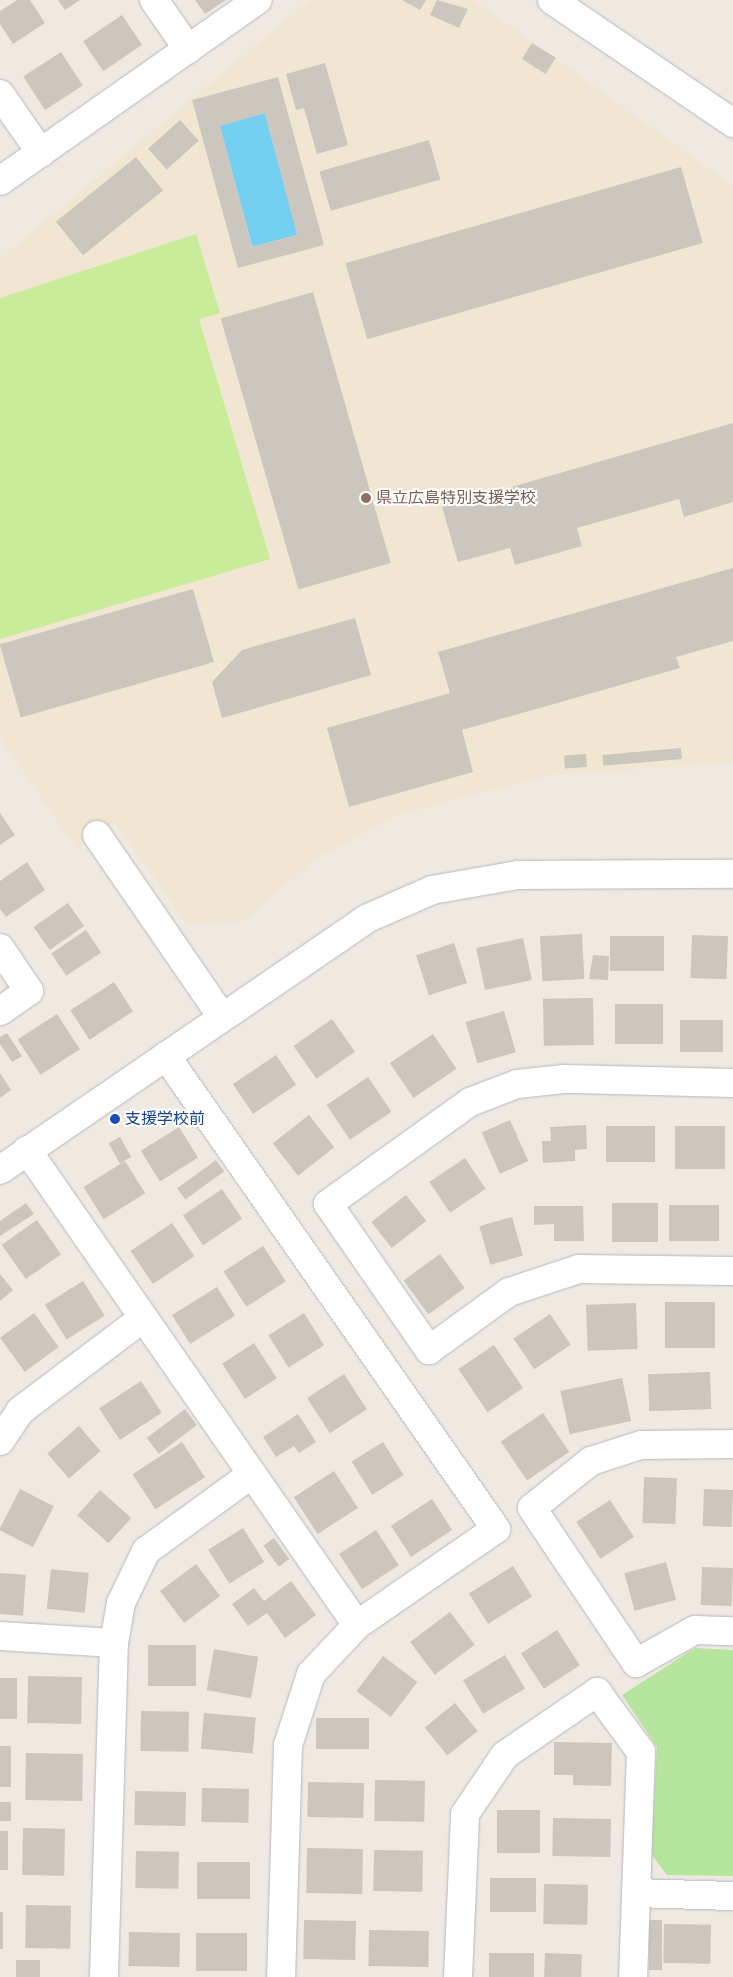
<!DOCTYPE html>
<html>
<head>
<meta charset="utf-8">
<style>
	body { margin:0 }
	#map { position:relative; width:733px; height:1977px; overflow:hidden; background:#efe9e1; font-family:Karla,"Noto Sans JP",sans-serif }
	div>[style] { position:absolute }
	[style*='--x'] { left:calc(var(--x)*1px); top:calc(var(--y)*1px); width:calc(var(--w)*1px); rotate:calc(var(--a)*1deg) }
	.education>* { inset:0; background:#f0e6d1 }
	.green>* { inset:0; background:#b6e59e }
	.pitch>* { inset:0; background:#c9ec9a }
	.water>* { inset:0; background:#75cff0; transform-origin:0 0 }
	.building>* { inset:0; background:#cbc7bf; transform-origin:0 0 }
	.roads { filter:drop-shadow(0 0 1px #b4b7c1) drop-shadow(0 0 1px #b4b7c1) }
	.minor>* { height:28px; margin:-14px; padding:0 14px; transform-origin:14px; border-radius:14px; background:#fff }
	.tertiary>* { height:28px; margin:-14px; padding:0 14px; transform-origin:14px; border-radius:14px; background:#fff }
	.dots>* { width:14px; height:14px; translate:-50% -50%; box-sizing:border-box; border:2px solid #fff; border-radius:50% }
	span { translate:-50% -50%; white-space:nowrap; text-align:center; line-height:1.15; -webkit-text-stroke:4px #fff; paint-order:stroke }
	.education-label { font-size:16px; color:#785e54 }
	.left { translate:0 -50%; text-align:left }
	.transit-label { font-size:16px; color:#164399 }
</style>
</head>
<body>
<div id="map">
	<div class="education">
		<div style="clip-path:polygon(310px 0,473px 0,733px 186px,733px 763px,555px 774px,400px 814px,315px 859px,243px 921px,188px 924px,115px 824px,77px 849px,0 738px,0 259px)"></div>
	</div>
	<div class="green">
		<div style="clip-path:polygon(695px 1648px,733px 1650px,733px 1876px,667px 1875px,651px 1854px,657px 1747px,622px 1695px)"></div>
	</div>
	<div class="pitch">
		<div style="clip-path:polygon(196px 234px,220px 313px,199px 319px,270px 559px,0 639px,0 298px)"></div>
	</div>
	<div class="water">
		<div style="left:265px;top:113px;width:126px;height:47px;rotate:75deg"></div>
	</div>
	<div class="building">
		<div style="clip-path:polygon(17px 0,30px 0,45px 23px,13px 44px,0 24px,0 11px)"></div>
		<div style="clip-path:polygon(58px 0,80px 0,65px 10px)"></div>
		<div style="clip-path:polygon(195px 0,226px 0,205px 14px)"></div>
		<div style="clip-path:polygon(402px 0,426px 0,420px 10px)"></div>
		<div style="clip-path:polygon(437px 0,468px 9px,459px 28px,430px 15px)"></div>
		<div style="left:122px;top:15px;width:36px;height:47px;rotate:56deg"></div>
		<div style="left:532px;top:43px;width:28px;height:19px;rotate:32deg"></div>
		<div style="left:61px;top:52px;width:40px;height:45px;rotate:57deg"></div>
		<div style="clip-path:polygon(325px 63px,348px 145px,317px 154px,304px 108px,296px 110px,286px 74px)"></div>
		<div style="clip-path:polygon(evenodd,278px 77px,324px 245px,238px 268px,192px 100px,278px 77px,265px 113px,297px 235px,252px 247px,220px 126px,265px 113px)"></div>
		<div style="left:180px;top:120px;width:28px;height:43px;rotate:48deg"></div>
		<div style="left:429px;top:140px;width:41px;height:114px;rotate:74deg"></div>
		<div style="left:136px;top:157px;width:43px;height:103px;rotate:51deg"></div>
		<div style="left:681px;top:167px;width:79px;height:349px;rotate:74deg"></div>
		<div style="left:313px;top:292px;width:282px;height:96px;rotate:74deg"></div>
		<div style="clip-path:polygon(733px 423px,733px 502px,684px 517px,679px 499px,577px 528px,582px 546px,515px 565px,510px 548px,458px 562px,442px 507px)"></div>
		<div style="clip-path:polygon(733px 568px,733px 641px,676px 657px,680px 668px,462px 730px,473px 772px,349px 807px,327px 728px,450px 693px,438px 652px)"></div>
		<div style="left:193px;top:589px;width:76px;height:201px;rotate:74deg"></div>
		<div style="clip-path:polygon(355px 618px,371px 675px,222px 718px,212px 682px,242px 650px)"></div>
		<div style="left:681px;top:748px;width:11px;height:79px;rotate:85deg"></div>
		<div style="left:586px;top:754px;width:13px;height:22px;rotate:86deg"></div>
		<div style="clip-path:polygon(0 813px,15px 835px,0 845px)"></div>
		<div style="clip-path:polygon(27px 862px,45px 890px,6px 917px,0 909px,0 881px)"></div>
		<div style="left:68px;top:903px;width:28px;height:42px;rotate:55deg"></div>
		<div style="left:86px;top:930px;width:27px;height:42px;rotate:56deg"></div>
		<div style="left:582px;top:934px;width:45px;height:42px;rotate:87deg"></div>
		<div style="left:692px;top:935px;width:36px;height:43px;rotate:2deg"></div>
		<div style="left:610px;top:936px;width:54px;height:35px"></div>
		<div style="left:523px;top:938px;width:43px;height:48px;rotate:78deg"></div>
		<div style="left:454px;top:943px;width:42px;height:40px;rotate:72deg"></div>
		<div style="clip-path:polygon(593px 955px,609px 956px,608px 980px,589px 979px)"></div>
		<div style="left:114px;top:982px;width:35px;height:52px;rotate:57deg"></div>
		<div style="left:593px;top:998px;width:47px;height:50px;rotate:89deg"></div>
		<div style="left:615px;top:1004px;width:48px;height:40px"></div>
		<div style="left:504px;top:1011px;width:43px;height:40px;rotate:74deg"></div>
		<div style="left:57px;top:1014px;width:42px;height:47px;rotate:57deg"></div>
		<div style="left:332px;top:1019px;width:40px;height:47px;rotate:55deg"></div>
		<div style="left:680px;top:1020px;width:43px;height:32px"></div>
		<div style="clip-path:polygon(7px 1033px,22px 1056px,12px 1062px,0 1044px,0 1037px)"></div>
		<div style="left:433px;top:1034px;width:42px;height:52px;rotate:56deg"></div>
		<div style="left:276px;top:1055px;width:36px;height:52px;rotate:56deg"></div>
		<div style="clip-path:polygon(0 1073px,11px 1090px,0 1098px)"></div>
		<div style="left:368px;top:1077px;width:42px;height:50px;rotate:56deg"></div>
		<div style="left:309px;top:1115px;width:41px;height:46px;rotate:52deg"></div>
		<div style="left:510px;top:1120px;width:45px;height:31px;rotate:66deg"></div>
		<div style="clip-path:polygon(586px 1125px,587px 1149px,575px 1150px,575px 1161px,543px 1163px,542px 1141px,551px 1141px,550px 1127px)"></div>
		<div style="left:655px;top:1126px;width:36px;height:49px;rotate:90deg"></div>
		<div style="left:675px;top:1126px;width:50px;height:43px"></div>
		<div style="left:179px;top:1127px;width:36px;height:45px;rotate:58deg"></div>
		<div style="left:120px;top:1137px;width:23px;height:13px;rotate:61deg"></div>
		<div style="left:465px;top:1158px;width:37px;height:43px;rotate:56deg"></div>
		<div style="left:216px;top:1160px;width:14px;height:48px;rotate:54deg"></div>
		<div style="left:125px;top:1161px;width:38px;height:49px;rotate:58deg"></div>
		<div style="left:222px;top:1189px;width:36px;height:47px;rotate:56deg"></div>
		<div style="left:406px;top:1195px;width:33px;height:44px;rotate:52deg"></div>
		<div style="clip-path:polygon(26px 1203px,34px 1214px,0 1236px,0 1221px)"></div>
		<div style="left:612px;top:1203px;width:46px;height:39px"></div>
		<div style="left:719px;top:1205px;width:36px;height:50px;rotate:90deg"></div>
		<div style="clip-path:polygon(534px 1206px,583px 1206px,584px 1241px,554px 1241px,554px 1224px,534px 1225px)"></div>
		<div style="left:512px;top:1217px;width:40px;height:34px;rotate:74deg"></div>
		<div style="left:37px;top:1220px;width:42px;height:43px;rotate:55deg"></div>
		<div style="left:172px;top:1223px;width:40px;height:50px;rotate:56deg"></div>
		<div style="left:263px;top:1246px;width:42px;height:47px;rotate:57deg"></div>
		<div style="left:440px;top:1254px;width:42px;height:45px;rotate:54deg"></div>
		<div style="clip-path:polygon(0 1274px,13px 1290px,0 1301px)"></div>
		<div style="left:83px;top:1281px;width:41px;height:45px;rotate:58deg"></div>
		<div style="left:217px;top:1287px;width:34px;height:53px;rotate:58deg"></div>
		<div style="left:665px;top:1302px;width:50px;height:46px"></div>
		<div style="left:636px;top:1303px;width:46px;height:50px;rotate:88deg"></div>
		<div style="left:34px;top:1313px;width:42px;height:42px;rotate:54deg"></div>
		<div style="left:304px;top:1313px;width:38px;height:42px;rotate:58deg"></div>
		<div style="left:550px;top:1314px;width:37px;height:44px;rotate:56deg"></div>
		<div style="left:254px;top:1343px;width:42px;height:38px;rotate:57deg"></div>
		<div style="left:494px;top:1345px;width:52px;height:43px;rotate:56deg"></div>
		<div style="left:710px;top:1372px;width:37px;height:62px;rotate:88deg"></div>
		<div style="left:344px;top:1374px;width:42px;height:44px;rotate:57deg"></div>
		<div style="left:622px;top:1378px;width:44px;height:63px;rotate:78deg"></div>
		<div style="left:141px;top:1381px;width:38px;height:50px;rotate:57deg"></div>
		<div style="left:185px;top:1409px;width:20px;height:48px;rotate:53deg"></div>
		<div style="left:543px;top:1413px;width:47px;height:51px;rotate:56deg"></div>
		<div style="clip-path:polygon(298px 1414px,316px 1442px,299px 1453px,294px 1446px,276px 1457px,263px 1437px)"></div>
		<div style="left:79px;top:1426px;width:33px;height:42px;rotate:49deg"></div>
		<div style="left:182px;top:1442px;width:42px;height:59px;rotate:57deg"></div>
		<div style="left:383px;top:1442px;width:39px;height:37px;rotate:58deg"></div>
		<div style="left:334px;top:1471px;width:44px;height:48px;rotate:57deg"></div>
		<div style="left:644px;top:1477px;width:33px;height:46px;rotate:2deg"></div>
		<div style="left:20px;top:1489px;width:38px;height:46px;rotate:27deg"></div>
		<div style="left:704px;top:1489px;width:29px;height:37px;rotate:2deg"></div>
		<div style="left:100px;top:1490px;width:42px;height:34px;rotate:42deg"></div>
		<div style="left:432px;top:1499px;width:37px;height:49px;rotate:57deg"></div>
		<div style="left:610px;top:1500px;width:44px;height:40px;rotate:57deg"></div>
		<div style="left:243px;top:1528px;width:40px;height:41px;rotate:58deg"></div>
		<div style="left:376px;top:1530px;width:42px;height:44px;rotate:57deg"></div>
		<div style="left:274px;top:1538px;width:26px;height:13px;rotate:54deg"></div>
		<div style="left:666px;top:1562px;width:39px;height:43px;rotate:75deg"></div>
		<div style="left:196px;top:1564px;width:40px;height:45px;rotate:53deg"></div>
		<div style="left:513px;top:1566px;width:36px;height:52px;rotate:58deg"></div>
		<div style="left:702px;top:1567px;width:31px;height:38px;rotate:2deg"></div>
		<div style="left:51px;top:1569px;width:38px;height:40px;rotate:6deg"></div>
		<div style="left:0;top:1573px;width:26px;height:41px;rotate:4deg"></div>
		<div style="clip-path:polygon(291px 1581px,316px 1615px,285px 1638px,267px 1613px,248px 1626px,232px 1604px,254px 1588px,264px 1601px)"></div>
		<div style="left:450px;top:1612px;width:41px;height:50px;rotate:53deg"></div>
		<div style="left:557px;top:1630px;width:42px;height:43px;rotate:57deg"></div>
		<div style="left:196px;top:1645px;width:41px;height:48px;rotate:90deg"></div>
		<div style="left:214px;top:1649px;width:45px;height:42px;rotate:10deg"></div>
		<div style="left:505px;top:1655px;width:39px;height:49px;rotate:59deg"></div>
		<div style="left:383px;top:1656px;width:43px;height:44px;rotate:37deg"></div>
		<div style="left:28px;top:1676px;width:54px;height:47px;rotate:1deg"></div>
		<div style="left:0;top:1678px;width:17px;height:41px"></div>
		<div style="left:455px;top:1703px;width:36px;height:39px;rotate:51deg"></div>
		<div style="left:141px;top:1711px;width:48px;height:40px;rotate:1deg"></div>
		<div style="left:204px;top:1713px;width:52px;height:36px;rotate:5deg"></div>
		<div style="left:316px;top:1718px;width:53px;height:31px"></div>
		<div style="clip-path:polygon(554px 1742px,612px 1743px,611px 1786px,573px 1785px,573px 1775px,554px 1775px)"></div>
		<div style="left:0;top:1746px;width:11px;height:41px"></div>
		<div style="left:26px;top:1753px;width:57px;height:47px;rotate:1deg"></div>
		<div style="left:375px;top:1780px;width:50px;height:41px;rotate:1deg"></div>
		<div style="left:308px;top:1782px;width:56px;height:35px;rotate:1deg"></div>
		<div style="left:202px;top:1788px;width:47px;height:34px;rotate:1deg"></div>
		<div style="left:135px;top:1791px;width:51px;height:34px;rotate:1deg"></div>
		<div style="left:0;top:1802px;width:11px;height:19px"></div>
		<div style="left:497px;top:1810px;width:43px;height:43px"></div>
		<div style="left:553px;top:1818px;width:58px;height:38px;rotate:1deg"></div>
		<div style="left:23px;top:1828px;width:42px;height:47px;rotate:1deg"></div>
		<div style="left:0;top:1831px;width:8px;height:39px"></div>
		<div style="left:307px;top:1848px;width:56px;height:45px;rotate:1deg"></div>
		<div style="left:374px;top:1850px;width:49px;height:41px;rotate:1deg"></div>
		<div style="left:136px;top:1851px;width:43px;height:37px;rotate:1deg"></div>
		<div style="left:197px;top:1862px;width:53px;height:37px"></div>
		<div style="left:490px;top:1878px;width:46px;height:34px"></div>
		<div style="left:544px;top:1884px;width:44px;height:40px;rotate:1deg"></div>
		<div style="left:26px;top:1905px;width:45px;height:43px;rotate:1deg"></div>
		<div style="left:0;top:1912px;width:3px;height:37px"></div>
		<div style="left:304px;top:1920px;width:52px;height:39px;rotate:1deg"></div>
		<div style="left:649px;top:1920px;width:13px;height:50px"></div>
		<div style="left:664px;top:1924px;width:47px;height:39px;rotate:1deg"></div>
		<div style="left:369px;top:1930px;width:60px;height:36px;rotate:1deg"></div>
		<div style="left:129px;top:1932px;width:51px;height:34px;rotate:1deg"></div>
		<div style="left:196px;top:1933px;width:51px;height:38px"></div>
		<div style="left:489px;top:1953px;width:45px;height:24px"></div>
		<div style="left:545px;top:1953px;width:37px;height:24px;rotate:2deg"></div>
		<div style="left:16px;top:1960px;width:24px;height:17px"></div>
	</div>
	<div class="roads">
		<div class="minor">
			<div style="--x:154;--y:0;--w:60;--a:55.2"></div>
			<div style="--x:0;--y:94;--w:72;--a:55.2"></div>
			<div style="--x:0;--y:181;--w:315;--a:-35.1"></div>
			<div style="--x:97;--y:835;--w:221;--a:55.5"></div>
			<div style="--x:0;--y:948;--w:52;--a:56"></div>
			<div style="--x:29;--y:991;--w:35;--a:145"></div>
			<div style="--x:166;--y:1056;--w:577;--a:55.1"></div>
			<div style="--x:496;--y:1529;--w:169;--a:145.4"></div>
			<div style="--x:357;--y:1625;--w:67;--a:133.2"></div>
			<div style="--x:311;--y:1674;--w:75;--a:107.9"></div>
			<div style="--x:288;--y:1745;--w:232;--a:91.7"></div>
			<div style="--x:733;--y:1083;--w:169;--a:-178.6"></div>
			<div style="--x:564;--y:1079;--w:47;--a:173.9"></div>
			<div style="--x:517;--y:1084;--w:50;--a:159"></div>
			<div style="--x:470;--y:1102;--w:175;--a:144.3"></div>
			<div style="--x:328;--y:1204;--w:178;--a:55.3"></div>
			<div style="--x:429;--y:1350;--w:99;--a:-35.9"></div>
			<div style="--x:509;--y:1292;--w:74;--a:-18.2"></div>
			<div style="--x:579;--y:1269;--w:154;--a:0.7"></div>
			<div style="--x:27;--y:1150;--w:578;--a:55.21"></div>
			<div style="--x:0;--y:1441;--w:36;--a:-56"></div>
			<div style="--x:20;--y:1411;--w:154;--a:-37.1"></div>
			<div style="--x:733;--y:1444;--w:92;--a:179.4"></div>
			<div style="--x:641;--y:1445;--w:52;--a:162.3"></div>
			<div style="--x:591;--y:1461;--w:75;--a:141.5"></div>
			<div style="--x:532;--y:1508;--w:187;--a:56.1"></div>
			<div style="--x:636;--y:1663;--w:68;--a:-29.2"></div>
			<div style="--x:695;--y:1630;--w:38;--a:2"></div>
			<div style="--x:0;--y:1636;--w:114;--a:3.5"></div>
			<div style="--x:636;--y:1893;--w:97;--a:1.8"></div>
			<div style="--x:104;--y:1977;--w:334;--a:-88.3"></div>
			<div style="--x:114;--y:1643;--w:41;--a:-80.1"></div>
			<div style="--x:121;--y:1603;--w:58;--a:-64.3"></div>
			<div style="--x:146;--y:1551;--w:131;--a:-36"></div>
			<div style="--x:458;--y:1977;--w:163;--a:-87.5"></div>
			<div style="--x:465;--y:1814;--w:71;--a:-55.9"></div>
			<div style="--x:505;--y:1755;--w:112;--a:-34.4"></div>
			<div style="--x:597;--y:1692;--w:74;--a:53.7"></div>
			<div style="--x:641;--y:1752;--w:225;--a:92"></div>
		</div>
		<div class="tertiary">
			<div style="--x:552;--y:0;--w:219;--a:34.2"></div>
			<div style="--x:0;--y:1170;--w:444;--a:-34.4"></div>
			<div style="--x:366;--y:919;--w:72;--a:-23.7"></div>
			<div style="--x:432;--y:890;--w:87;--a:-9.9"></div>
			<div style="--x:518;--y:875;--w:215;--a:-0.3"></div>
		</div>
	</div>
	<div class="dots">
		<div style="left:366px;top:498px;background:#8d6e63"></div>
		<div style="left:115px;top:1119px;background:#1a4fb4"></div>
	</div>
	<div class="education-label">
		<span class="left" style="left:376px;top:498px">県立広島特別支援学校</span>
	</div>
	<div class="transit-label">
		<span class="left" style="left:125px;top:1119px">支援学校前</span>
	</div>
</div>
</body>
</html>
